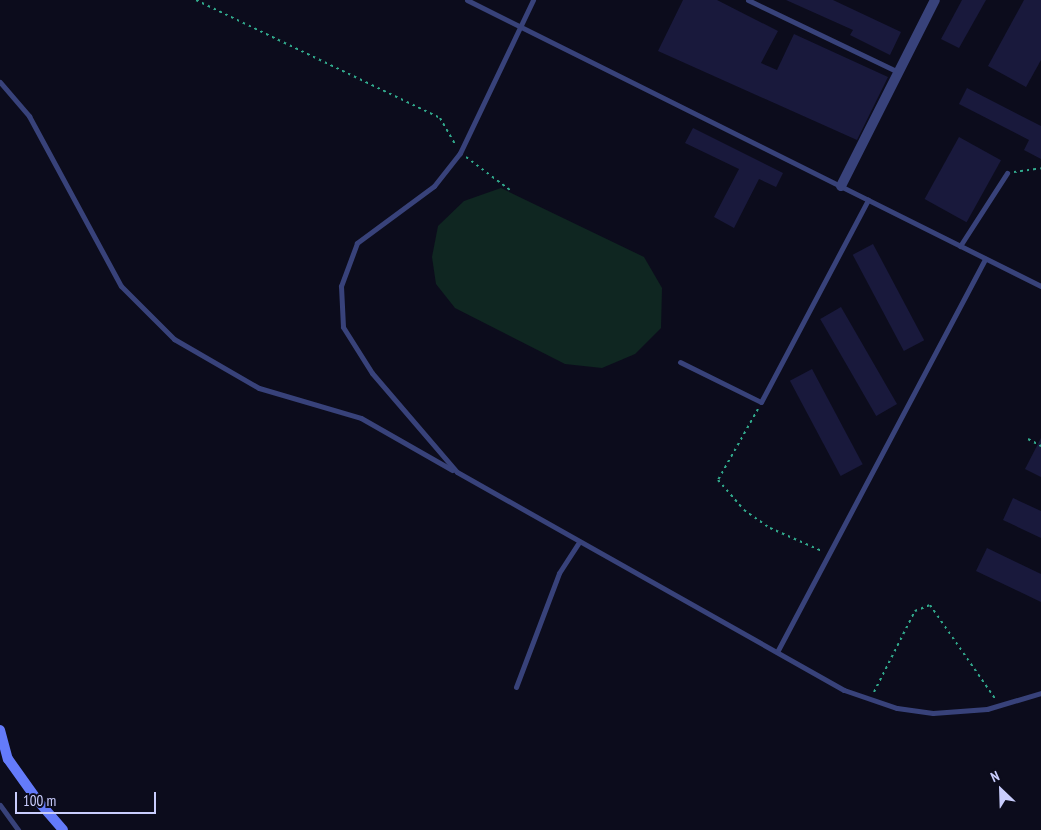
<!DOCTYPE html>
<html>
<head>
<meta charset="utf-8">
<style>
	body { margin:0 }
	#map { position:relative; width:1041px; height:830px; overflow:hidden; background:#0c0c1c; font-family:"PT Sans Narrow",sans-serif }
	div>[style] { position:absolute }
	[style*='--x'] { left:calc(var(--x)*1px); top:calc(var(--y)*1px); width:calc(var(--w)*1px); rotate:calc(var(--a)*1deg) }
	.green>* { inset:0; background:#0f2621 }
	.building>* { inset:0; background:#19193c; transform-origin:0 0 }
	.path>* { height:2px; margin-top:-1px; transform-origin:0; background:repeating-linear-gradient(90deg,#31a98c 0 2.5px,transparent 0 6.5px) }
	.lane>* { height:5px; margin:-2.5px; padding:0 2.5px; transform-origin:2.5px; border-radius:2.5px; background:#38427a }
	.street>* { height:10px; margin:-5px; padding:0 5px; transform-origin:5px; border-radius:5px; background:#38427a }
	.secondary>* { height:10px; margin:-5px; padding:0 5px; transform-origin:5px; border-radius:5px; background:#647bfa }
	span { translate:-50% -50%; white-space:nowrap; text-align:center; line-height:1.15; -webkit-text-stroke:4.5px #0c0c1c; paint-order:stroke }
	.north { position:absolute; left:976px; top:765px; width:50px; height:50px; -webkit-text-stroke:4px #0c0c1c; paint-order:stroke; rotate:336deg; font-size:14px; font-weight:700; line-height:20px; text-align:center; color:#c9cdfd }
	.north::after { content:''; display:block; margin:auto; width:18px; height:22px; background:#c9cdfd; clip-path:polygon(50% 0,100% 100%,50% 72%,0 100%) }
	.scale { position:absolute; left:15px; top:792px; width:141px; height:22px; box-sizing:border-box; border:2px solid #c9cdfd; border-top:0; padding-left:6px; font-size:15px; line-height:18px; white-space:nowrap; color:#c9cdfd; -webkit-text-stroke:4px #0c0c1c; paint-order:stroke }
</style>
</head>
<body>
<div id="map">
	<div class="green">
		<div style="clip-path:polygon(501px 188px,644px 257px,662px 288px,661px 328px,635px 354px,602px 368px,565px 364px,455px 308px,436px 284px,432px 257px,438px 226px,464px 201px)"></div>
	</div>
	<div class="building">
		<div style="clip-path:polygon(683px 0,717px 0,778px 31px,761px 63px,777px 70px,794px 34px,888px 77px,857px 140px,658px 51px)"></div>
		<div style="clip-path:polygon(786px 0,833px 0,901px 32px,890px 55px,850px 35px,853px 30px)"></div>
		<div style="clip-path:polygon(962px 0,986px 0,959px 48px,941px 39px)"></div>
		<div style="clip-path:polygon(1024px 0,1041px 0,1041px 60px,1026px 87px,988px 66px)"></div>
		<div style="clip-path:polygon(967px 88px,1041px 126px,1041px 159px,1024px 150px,1029px 140px,959px 104px)"></div>
		<div style="clip-path:polygon(693px 128px,783px 173px,776px 187px,759px 179px,734px 228px,714px 217px,739px 169px,685px 143px)"></div>
		<div style="left:959px;top:137px;width:48px;height:71px;rotate:29deg"></div>
		<div style="left:873px;top:244px;width:109px;height:23px;rotate:62deg"></div>
		<div style="left:841px;top:307px;width:112px;height:24px;rotate:60deg"></div>
		<div style="left:812px;top:369px;width:108px;height:25px;rotate:62deg"></div>
		<div style="clip-path:polygon(1041px 438px,1041px 477px,1025px 469px)"></div>
		<div style="clip-path:polygon(1013px 498px,1041px 511px,1041px 538px,1003px 520px)"></div>
		<div style="clip-path:polygon(987px 548px,1041px 574px,1041px 602px,976px 571px)"></div>
	</div>
	<div class="path">
		<div style="--x:196;--y:0;--w:271;--a:25.8"></div>
		<div style="--x:440;--y:118;--w:32;--a:60"></div>
		<div style="--x:466;--y:157;--w:55;--a:36.9"></div>
		<div style="--x:1014;--y:172;--w:27;--a:-8"></div>
		<div style="--x:758;--y:409;--w:81;--a:119.4"></div>
		<div style="--x:718;--y:480;--w:40;--a:49"></div>
		<div style="--x:744;--y:510;--w:32;--a:35"></div>
		<div style="--x:770;--y:528;--w:57;--a:23.9"></div>
		<div style="--x:1028;--y:439;--w:15;--a:28"></div>
		<div style="--x:874;--y:692;--w:91;--a:-63.2"></div>
		<div style="--x:915;--y:611;--w:16;--a:-22"></div>
		<div style="--x:930;--y:605;--w:116;--a:55.2"></div>
	</div>
	<div class="lane">
		<div style="--x:467;--y:0;--w:641;--a:26.49"></div>
		<div style="--x:533;--y:0;--w:170;--a:115.5"></div>
		<div style="--x:460;--y:153;--w:42;--a:128.2"></div>
		<div style="--x:434;--y:186;--w:96;--a:143.5"></div>
		<div style="--x:357;--y:243;--w:46;--a:110.4"></div>
		<div style="--x:341;--y:286;--w:41;--a:87.2"></div>
		<div style="--x:343;--y:327;--w:54;--a:57.8"></div>
		<div style="--x:372;--y:373;--w:130;--a:49.4"></div>
		<div style="--x:457;--y:472;--w:444;--a:29.4"></div>
		<div style="--x:844;--y:690;--w:56;--a:18.8"></div>
		<div style="--x:897;--y:708;--w:36;--a:8"></div>
		<div style="--x:933;--y:713;--w:54;--a:-4.2"></div>
		<div style="--x:987;--y:709;--w:56;--a:-16.5"></div>
		<div style="--x:748;--y:0;--w:166;--a:25.6"></div>
		<div style="--x:0;--y:82;--w:45;--a:49.5"></div>
		<div style="--x:29;--y:116;--w:193;--a:61.6"></div>
		<div style="--x:121;--y:286;--w:75;--a:45"></div>
		<div style="--x:174;--y:339;--w:98;--a:30"></div>
		<div style="--x:259;--y:388;--w:106;--a:16.4"></div>
		<div style="--x:361;--y:418;--w:105;--a:29.7"></div>
		<div style="--x:960;--y:246;--w:87;--a:-57.2"></div>
		<div style="--x:680;--y:362;--w:90;--a:26.3"></div>
		<div style="--x:761;--y:402;--w:229;--a:-62.1"></div>
		<div style="--x:777;--y:652;--w:445;--a:-62.1"></div>
		<div style="--x:516;--y:687;--w:122;--a:-69.3"></div>
		<div style="--x:559;--y:573;--w:37;--a:-57"></div>
		<div style="--x:0;--y:805;--w:31;--a:54"></div>
	</div>
	<div class="street">
		<div style="--x:841;--y:186;--w:208;--a:-63.2"></div>
	</div>
	<div class="secondary">
		<div style="--x:0;--y:730;--w:30;--a:75"></div>
		<div style="--x:8;--y:759;--w:52;--a:54.5"></div>
		<div style="--x:38;--y:801;--w:38;--a:49"></div>
	</div>
	<div class="north">N</div>
	<div class="scale">100 m</div>
</div>
</body>
</html>
